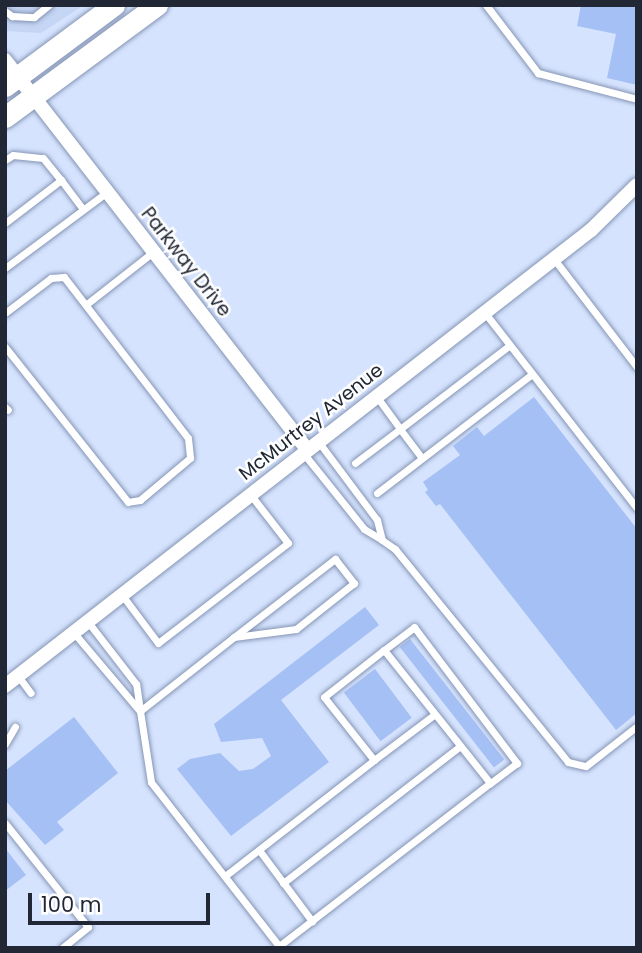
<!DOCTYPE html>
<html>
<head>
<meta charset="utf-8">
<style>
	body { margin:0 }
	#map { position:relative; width:642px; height:953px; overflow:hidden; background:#d5e3fe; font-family:Poppins,sans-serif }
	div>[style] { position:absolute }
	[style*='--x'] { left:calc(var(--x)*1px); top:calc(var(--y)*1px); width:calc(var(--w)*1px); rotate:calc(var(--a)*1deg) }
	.built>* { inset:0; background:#c5d5f4 }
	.building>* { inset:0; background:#a5c0f4; transform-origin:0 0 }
	.roads { filter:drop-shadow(0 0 2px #8595b4) drop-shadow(0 0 2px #8595b4) }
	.lane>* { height:7px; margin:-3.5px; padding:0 3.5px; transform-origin:3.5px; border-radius:3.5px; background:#fff }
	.street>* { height:14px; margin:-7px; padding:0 7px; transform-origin:7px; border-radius:7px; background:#fff }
	.primary>* { height:21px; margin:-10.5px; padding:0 10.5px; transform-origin:10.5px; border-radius:10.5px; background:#fff }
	span { translate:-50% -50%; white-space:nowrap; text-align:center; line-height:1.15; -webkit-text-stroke:5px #fff; paint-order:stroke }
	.street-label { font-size:19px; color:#212734 }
	.frame { position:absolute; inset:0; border:7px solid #212734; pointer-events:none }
	.scale { position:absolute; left:28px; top:893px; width:182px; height:32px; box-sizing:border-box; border:4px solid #212734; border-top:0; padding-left:9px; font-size:21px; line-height:24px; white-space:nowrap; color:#212734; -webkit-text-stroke:5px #fff; paint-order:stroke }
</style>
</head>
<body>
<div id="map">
	<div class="built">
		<div style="clip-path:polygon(5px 5px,84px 5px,41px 33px,5px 31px)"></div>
	</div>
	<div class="building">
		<div style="clip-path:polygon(581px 5px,637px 5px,637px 85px,607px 78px,616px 34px,577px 26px)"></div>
		<div style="clip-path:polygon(534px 397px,637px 529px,637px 713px,616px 730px,440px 504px,436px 506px,425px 492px,428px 490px,423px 482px,460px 455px,453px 446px,477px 427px,484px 436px)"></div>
		<div style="clip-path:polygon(365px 607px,379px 625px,281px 700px,329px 762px,231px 836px,177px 769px,190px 759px,220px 753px,239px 771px,253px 769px,271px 756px,262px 738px,221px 742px,214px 724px)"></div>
		<div style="left:410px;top:639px;width:153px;height:13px;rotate:52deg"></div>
		<div style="left:375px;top:669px;width:61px;height:39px;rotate:53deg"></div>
		<div style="clip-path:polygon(74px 717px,118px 773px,57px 822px,64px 830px,45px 845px,5px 800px,5px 771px)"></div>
		<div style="clip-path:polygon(5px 848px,26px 875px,5px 891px)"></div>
	</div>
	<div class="roads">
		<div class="lane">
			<div style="--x:486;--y:5;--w:86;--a:52.6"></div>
			<div style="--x:538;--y:73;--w:102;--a:14.7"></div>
			<div style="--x:5;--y:11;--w:9;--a:36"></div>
			<div style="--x:12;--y:16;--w:22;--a:3"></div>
			<div style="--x:34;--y:17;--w:19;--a:-39"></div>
			<div style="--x:5;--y:160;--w:9;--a:-32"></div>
			<div style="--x:13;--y:155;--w:30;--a:6"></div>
			<div style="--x:43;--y:158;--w:28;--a:51"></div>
			<div style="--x:5;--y:223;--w:71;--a:-37.5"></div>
			<div style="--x:61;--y:180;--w:36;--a:53"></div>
			<div style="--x:554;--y:259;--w:136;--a:52.5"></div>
			<div style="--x:5;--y:268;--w:127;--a:-36.7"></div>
			<div style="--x:88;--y:303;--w:83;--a:-38.1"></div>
			<div style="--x:5;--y:313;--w:58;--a:-37.3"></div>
			<div style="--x:51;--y:278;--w:13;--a:-4"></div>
			<div style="--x:64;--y:277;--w:203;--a:52.4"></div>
			<div style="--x:188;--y:438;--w:20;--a:84"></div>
			<div style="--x:190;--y:458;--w:65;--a:140"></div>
			<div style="--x:140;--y:500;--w:12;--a:171"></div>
			<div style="--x:128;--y:502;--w:198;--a:-128.4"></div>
			<div style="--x:485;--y:313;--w:247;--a:52.1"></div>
			<div style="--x:377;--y:397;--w:39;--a:54"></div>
			<div style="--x:400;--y:429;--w:138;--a:-37.4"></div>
			<div style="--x:5;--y:407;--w:4;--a:45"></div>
			<div style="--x:304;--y:454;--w:96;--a:51.3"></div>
			<div style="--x:364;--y:529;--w:21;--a:31"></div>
			<div style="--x:382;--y:540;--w:21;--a:-104"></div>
			<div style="--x:377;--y:520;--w:99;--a:-126.8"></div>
			<div style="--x:355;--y:463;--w:56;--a:-37.1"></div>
			<div style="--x:400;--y:429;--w:36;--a:53"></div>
			<div style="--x:377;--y:493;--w:195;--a:-37.5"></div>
			<div style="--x:382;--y:540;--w:16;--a:35"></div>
			<div style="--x:395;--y:549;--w:274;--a:50.9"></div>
			<div style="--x:568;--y:762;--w:18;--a:13"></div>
			<div style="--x:586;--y:766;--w:65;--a:-38.1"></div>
			<div style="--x:122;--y:595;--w:60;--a:53.1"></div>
			<div style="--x:158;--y:643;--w:164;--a:-37.6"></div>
			<div style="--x:288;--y:543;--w:62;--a:-127.8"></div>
			<div style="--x:74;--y:633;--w:102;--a:49.8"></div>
			<div style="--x:140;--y:711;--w:27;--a:-98"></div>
			<div style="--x:136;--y:684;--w:78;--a:-127.7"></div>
			<div style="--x:384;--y:650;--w:38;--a:-37"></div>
			<div style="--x:414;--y:627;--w:171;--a:52.9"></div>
			<div style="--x:517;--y:763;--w:34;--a:143"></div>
			<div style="--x:18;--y:676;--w:21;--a:53"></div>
			<div style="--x:5;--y:744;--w:20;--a:-60"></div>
			<div style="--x:374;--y:760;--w:76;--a:-37"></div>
			<div style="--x:5;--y:823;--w:133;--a:51.4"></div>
			<div style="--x:88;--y:927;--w:33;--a:141"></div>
			<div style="--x:259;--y:850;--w:89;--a:53.3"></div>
			<div style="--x:225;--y:876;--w:189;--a:-37.9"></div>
			<div style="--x:374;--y:760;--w:80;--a:-128.4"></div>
			<div style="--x:324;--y:697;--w:76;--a:-38.1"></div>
			<div style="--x:384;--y:650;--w:170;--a:51.4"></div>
			<div style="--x:490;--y:783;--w:267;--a:142.3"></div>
			<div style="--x:279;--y:946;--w:208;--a:-128"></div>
			<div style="--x:151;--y:782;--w:72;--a:-98.8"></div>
			<div style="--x:140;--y:711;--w:120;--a:-38.2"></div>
			<div style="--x:234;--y:637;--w:128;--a:-37.7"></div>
			<div style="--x:335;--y:559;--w:31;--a:52"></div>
			<div style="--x:354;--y:583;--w:74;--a:141.6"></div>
			<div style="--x:296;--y:629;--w:63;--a:172.6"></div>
			<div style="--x:283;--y:883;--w:224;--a:-37.7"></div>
		</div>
		<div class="street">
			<div style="--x:5;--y:60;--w:493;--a:52.2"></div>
			<div style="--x:5;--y:686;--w:743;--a:-37.89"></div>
			<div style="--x:591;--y:230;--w:64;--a:-44.4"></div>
		</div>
		<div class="primary">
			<div style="--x:5;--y:86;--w:136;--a:-36.6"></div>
			<div style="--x:5;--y:117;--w:189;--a:-36.4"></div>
		</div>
	</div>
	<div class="street-label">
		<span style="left:186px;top:262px;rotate:52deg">Parkway Drive</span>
		<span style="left:311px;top:422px;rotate:-38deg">McMurtrey Avenue</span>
	</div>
	<div class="frame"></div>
	<div class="scale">100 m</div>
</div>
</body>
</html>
